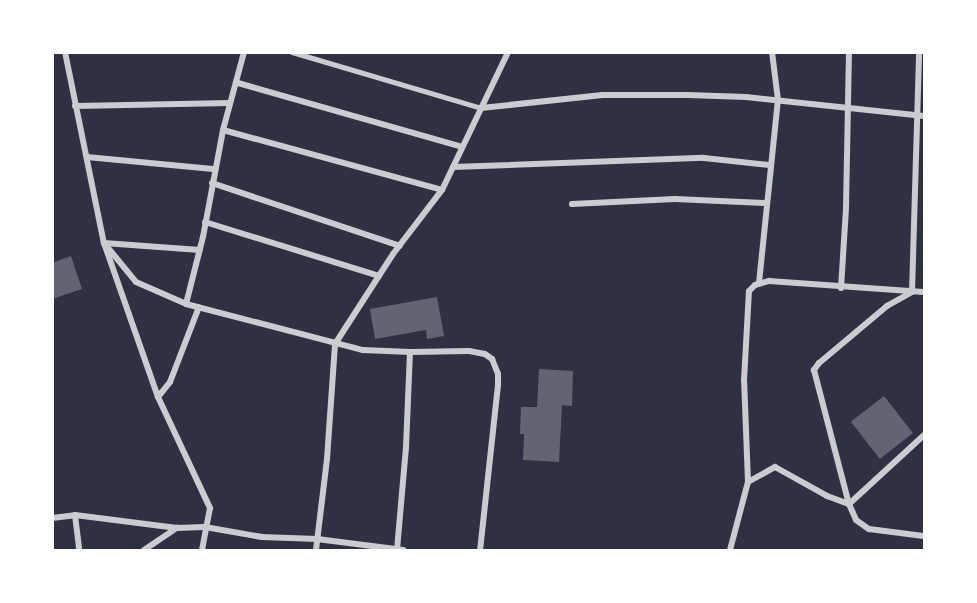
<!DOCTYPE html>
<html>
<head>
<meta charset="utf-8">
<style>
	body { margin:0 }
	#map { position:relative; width:977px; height:603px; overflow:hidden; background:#2d3142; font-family:"PT Sans",sans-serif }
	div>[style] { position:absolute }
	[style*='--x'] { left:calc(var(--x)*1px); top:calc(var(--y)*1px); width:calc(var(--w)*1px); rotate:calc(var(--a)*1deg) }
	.building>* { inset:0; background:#626471; transform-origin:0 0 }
	.pedestrian>* { height:5px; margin:-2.5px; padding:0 2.5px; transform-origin:2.5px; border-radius:2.5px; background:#caccd0 }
	.minor>* { height:6px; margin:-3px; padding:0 3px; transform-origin:3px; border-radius:3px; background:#caccd0 }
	span { translate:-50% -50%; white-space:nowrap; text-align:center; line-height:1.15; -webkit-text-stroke:6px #fff; paint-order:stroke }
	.frame { position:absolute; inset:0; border:54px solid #fff; pointer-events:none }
</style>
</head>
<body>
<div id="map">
	<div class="building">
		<div style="clip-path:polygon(71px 256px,82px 289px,52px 299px,52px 263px)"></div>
		<div style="clip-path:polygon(437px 297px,444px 336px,427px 339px,426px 330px,375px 339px,370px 309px)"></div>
		<div style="clip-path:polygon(539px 369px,573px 371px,572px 406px,562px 405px,559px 462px,523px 460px,524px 434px,520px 434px,521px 407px,537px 407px)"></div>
		<div style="left:884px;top:396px;width:47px;height:42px;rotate:52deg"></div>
	</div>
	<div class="pedestrian">
		<div style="--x:292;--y:52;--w:197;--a:16.5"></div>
	</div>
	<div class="minor">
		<div style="--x:65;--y:52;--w:195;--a:78.5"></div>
		<div style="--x:104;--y:243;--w:163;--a:70.7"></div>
		<div style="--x:158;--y:397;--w:123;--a:64.9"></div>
		<div style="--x:210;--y:508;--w:43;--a:100.8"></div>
		<div style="--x:238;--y:83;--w:233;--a:15.9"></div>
		<div style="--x:75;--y:106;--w:155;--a:-1.1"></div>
		<div style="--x:481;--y:108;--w:122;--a:-6.1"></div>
		<div style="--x:602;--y:95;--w:86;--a:0"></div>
		<div style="--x:688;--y:95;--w:58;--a:2"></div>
		<div style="--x:746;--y:97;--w:179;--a:6.1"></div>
		<div style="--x:223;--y:130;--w:227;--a:15.3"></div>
		<div style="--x:87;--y:157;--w:129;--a:5.4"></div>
		<div style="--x:453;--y:167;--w:251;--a:-2.1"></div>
		<div style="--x:704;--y:158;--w:66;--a:6.1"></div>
		<div style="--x:212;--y:183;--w:198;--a:18.5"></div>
		<div style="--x:572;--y:204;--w:103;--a:-2.8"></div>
		<div style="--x:675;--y:199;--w:91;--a:2.5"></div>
		<div style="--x:205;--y:222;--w:182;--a:17.2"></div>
		<div style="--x:104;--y:243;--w:50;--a:50.6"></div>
		<div style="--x:136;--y:282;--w:55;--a:23.7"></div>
		<div style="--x:186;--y:304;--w:183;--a:14.6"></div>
		<div style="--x:363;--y:350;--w:47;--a:2.4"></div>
		<div style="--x:410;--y:352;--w:59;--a:-1"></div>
		<div style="--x:469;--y:351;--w:16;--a:11"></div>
		<div style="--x:485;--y:354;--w:9;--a:36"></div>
		<div style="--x:492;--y:359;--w:16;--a:68"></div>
		<div style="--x:498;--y:374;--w:11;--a:90"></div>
		<div style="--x:498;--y:385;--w:166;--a:96.2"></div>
		<div style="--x:104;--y:243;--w:96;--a:4.2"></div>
		<div style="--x:759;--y:283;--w:184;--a:-84.1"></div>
		<div style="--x:778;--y:100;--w:48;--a:-97.1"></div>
		<div style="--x:841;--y:288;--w:80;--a:-86.4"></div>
		<div style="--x:846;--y:208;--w:156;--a:-88.9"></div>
		<div style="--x:912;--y:292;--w:29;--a:151"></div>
		<div style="--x:887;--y:306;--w:89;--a:140"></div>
		<div style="--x:819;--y:363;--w:9;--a:126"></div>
		<div style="--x:814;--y:370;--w:138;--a:75.4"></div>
		<div style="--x:849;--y:504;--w:17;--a:66"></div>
		<div style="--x:856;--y:520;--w:16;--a:35"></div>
		<div style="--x:869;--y:529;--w:55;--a:7.3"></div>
		<div style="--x:912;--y:292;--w:240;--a:-88.3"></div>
		<div style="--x:186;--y:304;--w:69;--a:-75.8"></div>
		<div style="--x:203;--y:237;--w:109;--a:-79.4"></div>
		<div style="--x:223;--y:130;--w:81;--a:-74.9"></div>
		<div style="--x:158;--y:397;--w:19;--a:-51"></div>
		<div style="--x:170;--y:382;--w:80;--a:-68.9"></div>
		<div style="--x:748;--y:482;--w:31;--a:-29"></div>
		<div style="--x:775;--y:467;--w:60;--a:29.1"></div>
		<div style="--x:827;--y:496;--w:23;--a:20"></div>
		<div style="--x:849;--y:504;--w:102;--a:-42.6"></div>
		<div style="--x:75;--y:515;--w:35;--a:83"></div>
		<div style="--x:52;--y:518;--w:23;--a:-7"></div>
		<div style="--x:75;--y:515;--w:103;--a:7.3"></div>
		<div style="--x:177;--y:528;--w:28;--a:-2"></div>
		<div style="--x:205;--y:527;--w:58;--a:10"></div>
		<div style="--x:262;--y:537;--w:55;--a:2.1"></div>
		<div style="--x:317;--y:539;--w:87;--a:7.3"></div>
		<div style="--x:144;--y:550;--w:40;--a:-34"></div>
		<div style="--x:316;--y:550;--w:92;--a:-83.1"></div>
		<div style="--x:327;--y:459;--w:115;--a:-86"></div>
		<div style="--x:335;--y:344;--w:107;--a:-57.2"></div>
		<div style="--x:393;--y:254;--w:81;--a:-52.6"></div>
		<div style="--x:442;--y:190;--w:153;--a:-64.4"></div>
		<div style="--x:397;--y:550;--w:103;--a:-85"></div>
		<div style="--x:406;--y:447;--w:95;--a:-87.6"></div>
		<div style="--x:730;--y:550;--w:70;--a:-75.2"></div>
		<div style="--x:748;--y:482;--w:102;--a:-92.2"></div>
		<div style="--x:744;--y:380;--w:89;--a:-86.8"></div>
		<div style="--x:749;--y:291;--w:8;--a:-45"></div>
		<div style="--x:755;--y:285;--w:15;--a:-16"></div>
		<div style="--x:769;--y:281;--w:155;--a:4.1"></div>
	</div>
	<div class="frame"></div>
</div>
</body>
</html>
